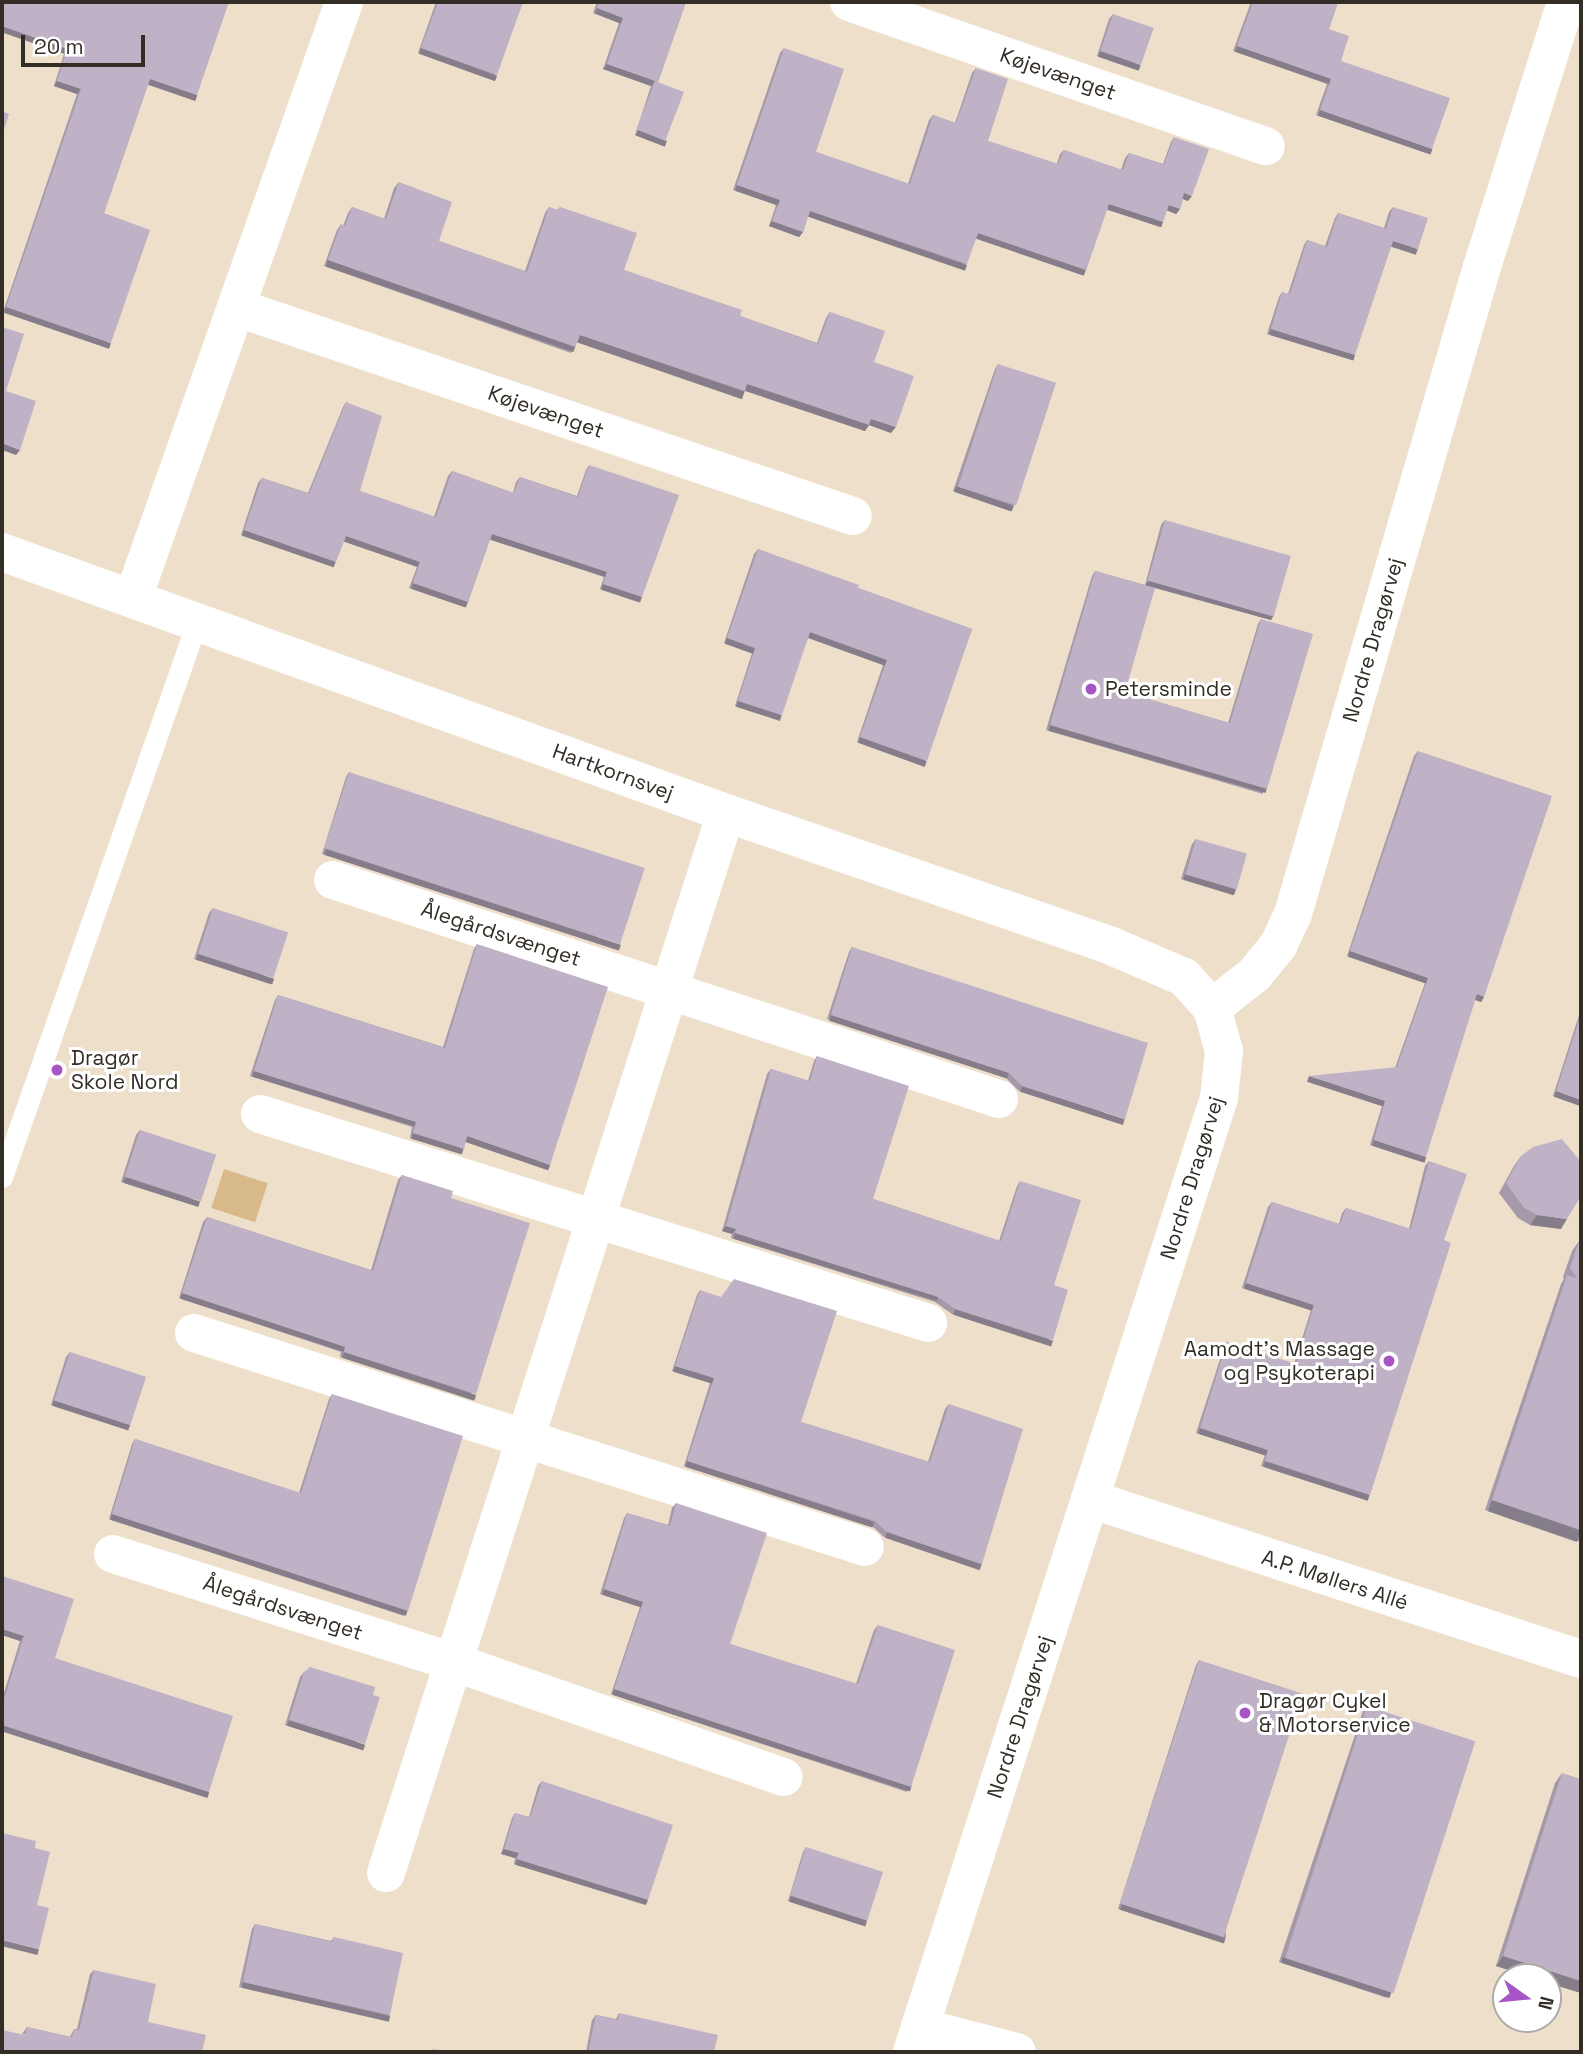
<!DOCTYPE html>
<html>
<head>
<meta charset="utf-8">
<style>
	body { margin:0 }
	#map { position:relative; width:1583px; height:2054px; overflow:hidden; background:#eedfca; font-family:"Space Grotesk",sans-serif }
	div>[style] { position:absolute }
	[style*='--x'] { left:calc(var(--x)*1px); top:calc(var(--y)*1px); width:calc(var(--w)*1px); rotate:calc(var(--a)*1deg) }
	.green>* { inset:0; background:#d8b98a; transform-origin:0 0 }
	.service>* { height:21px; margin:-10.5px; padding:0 10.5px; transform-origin:10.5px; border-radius:10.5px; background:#fff }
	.minor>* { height:38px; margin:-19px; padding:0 19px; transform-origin:19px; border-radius:19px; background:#fff }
	.tertiary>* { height:38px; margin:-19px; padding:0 19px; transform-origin:19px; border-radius:19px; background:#fff }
	.wall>* { inset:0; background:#a599aa }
	.shaded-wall>* { inset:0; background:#867d8b; transform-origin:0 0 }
	.building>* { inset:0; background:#c0b2c6; transform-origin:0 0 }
	.dots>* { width:19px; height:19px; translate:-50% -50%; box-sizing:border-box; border:4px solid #fff; border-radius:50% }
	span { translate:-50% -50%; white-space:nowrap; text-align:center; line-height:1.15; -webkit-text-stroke:6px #fff; paint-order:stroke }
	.street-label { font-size:21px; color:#322d25 }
	.poi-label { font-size:21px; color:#322d25 }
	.left { translate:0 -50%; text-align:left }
	.right { translate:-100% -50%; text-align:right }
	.frame { position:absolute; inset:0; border:4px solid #322d25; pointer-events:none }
	.north { position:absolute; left:1492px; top:1963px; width:70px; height:70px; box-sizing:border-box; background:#fff; border:2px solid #adaba8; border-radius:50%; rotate:105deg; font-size:19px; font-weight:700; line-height:28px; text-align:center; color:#322d25 }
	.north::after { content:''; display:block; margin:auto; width:24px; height:32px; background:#a755c5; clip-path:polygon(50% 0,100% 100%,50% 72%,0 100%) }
	.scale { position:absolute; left:21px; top:35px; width:124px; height:32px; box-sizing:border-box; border:4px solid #322d25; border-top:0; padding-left:9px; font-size:21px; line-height:24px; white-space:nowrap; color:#322d25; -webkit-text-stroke:5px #fff; paint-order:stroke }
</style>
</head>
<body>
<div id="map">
	<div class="green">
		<div style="left:224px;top:1169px;width:46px;height:41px;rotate:18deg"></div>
	</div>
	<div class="service">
		<div style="--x:2;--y:1177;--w:588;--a:-70.64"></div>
	</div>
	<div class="minor">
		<div style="--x:849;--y:2;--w:441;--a:19.1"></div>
		<div style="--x:238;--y:308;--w:649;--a:18.69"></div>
		<div style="--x:133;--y:598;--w:632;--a:-70.5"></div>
		<div style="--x:333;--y:880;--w:701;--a:18.2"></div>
		<div style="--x:1212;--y:1008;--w:55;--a:-38.3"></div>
		<div style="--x:1255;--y:974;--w:36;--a:-51"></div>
		<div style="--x:1278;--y:946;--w:35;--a:-65"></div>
		<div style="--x:1293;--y:914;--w:674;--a:-73.72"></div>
		<div style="--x:1482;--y:267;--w:278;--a:-72.4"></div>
		<div style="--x:260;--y:1114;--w:700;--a:17.37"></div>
		<div style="--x:194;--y:1333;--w:704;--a:17.69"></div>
		<div style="--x:1090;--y:1499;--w:516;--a:18.05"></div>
		<div style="--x:113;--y:1554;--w:357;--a:17.6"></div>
		<div style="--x:453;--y:1662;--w:350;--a:19.2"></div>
		<div style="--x:386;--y:1873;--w:1113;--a:-72.22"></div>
		<div style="--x:912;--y:2052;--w:26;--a:-72"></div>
	</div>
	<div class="tertiary">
		<div style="--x:2;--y:552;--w:770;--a:19.82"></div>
		<div style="--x:726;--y:813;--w:405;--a:19"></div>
		<div style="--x:1109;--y:945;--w:82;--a:23.1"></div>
		<div style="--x:1184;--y:977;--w:42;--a:47.9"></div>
		<div style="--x:1212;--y:1008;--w:45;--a:74.4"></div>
		<div style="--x:1224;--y:1051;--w:47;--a:96.1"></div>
		<div style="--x:1219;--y:1098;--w:976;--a:107.84"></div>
		<div style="--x:920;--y:2027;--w:100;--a:14.5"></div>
	</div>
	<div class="wall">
		<div style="clip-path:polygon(2px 2px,197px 95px,193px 100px,148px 84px,104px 213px,107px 348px,3px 312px,77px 94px,54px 86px,64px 54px)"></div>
		<div style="clip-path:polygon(436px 2px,523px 2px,493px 80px,418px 53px)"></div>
		<div style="clip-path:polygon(597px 2px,686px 2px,658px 82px,664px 146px,635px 135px,651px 86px,603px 69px,619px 23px,593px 13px)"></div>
		<div style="clip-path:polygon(1251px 2px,1338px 2px,1329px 29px,1341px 61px,1432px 149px,1429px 154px,1316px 115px,1327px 84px,1233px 51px)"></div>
		<div style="clip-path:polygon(1113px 14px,1138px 70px,1097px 56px,1109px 19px)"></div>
		<div style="clip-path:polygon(784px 48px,816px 152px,908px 184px,929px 120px,933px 115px,955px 123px,972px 73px,976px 68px,988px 141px,1057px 164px,1060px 154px,1064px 150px,1121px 170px,1125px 158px,1129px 153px,1163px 164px,1171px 142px,1174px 137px,1188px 201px,1183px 199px,1180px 209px,1176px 214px,1167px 210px,1160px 227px,1107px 209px,1086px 270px,1082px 275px,976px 238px,964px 269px,808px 216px,803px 232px,799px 237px,769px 226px,776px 205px,733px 190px,780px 53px)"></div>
		<div style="clip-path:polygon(399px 182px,439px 241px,525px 271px,545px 213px,549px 207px,557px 210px,560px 207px,624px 270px,740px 316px,817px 343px,826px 318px,830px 312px,874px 362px,891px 433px,869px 425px,865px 431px,745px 391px,741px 397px,577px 342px,571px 353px,324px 266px,337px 230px,341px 224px,343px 226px,348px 213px,352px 207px,384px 219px,394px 188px)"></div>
		<div style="clip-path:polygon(1393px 207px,1415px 254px,1391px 246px,1352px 360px,1267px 334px,1279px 297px,1282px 292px,1288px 294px,1304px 245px,1307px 240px,1325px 246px,1335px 218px,1338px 213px,1384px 228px,1389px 212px)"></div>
		<div style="clip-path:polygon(998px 364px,1014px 506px,1010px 511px,953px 491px,995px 369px)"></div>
		<div style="clip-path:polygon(346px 402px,360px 491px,434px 517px,448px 476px,452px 471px,513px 493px,516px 482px,520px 477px,577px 496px,586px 470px,589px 465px,642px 597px,638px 602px,600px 589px,604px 577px,490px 539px,468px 602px,464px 607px,409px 588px,417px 567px,344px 541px,333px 567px,241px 535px,258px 483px,262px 478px,308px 493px,343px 407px)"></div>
		<div style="clip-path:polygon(1165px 520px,1274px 615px,1271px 620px,1151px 587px,1125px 692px,1228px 723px,1258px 624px,1261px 619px,1263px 794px,1046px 730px,1092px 576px,1095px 571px,1145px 585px,1161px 525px)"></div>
		<div style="clip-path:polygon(758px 549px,858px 588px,972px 629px,923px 766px,857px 742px,883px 665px,808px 638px,778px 720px,735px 706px,752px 653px,724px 643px,754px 554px)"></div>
		<div style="clip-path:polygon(1418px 751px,1484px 997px,1481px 1002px,1475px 1000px,1422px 1162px,1370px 1145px,1382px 1106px,1306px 1081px,1395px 1068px,1425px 983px,1347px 956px,1414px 756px)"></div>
		<div style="clip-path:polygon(349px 772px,617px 950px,322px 854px,346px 777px)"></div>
		<div style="clip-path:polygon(1196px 839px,1236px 890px,1233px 895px,1181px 879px,1192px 844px)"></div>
		<div style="clip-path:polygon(213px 908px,270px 984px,194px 959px,209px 913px)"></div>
		<div style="clip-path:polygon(477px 944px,547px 1170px,466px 1142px,460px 1154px,410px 1138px,412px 1127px,250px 1076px,275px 1000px,278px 995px,443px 1047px,474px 949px)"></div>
		<div style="clip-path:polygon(852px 947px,1121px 1124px,1019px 1091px,1006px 1078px,827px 1019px,849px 952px)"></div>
		<div style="clip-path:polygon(1581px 1009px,1581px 1106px,1553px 1096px)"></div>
		<div style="clip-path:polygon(817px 1056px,873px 1199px,999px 1241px,1017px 1186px,1020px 1181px,1054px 1285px,1049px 1345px,952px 1314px,935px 1302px,731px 1238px,732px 1234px,722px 1231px,767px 1074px,771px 1069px,808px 1081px,814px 1061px)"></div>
		<div style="clip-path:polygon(140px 1130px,197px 1206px,121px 1182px,136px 1135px)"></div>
		<div style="clip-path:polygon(1521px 1156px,1561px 1229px,1530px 1225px,1518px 1218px,1499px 1193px,1514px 1166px)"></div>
		<div style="clip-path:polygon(1429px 1161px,1444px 1240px,1366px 1500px,1261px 1466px,1265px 1455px,1196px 1433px,1224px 1347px,1227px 1342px,1294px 1364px,1311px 1310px,1242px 1288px,1268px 1207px,1272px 1202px,1339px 1224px,1342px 1213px,1346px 1208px,1409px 1229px,1425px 1166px)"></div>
		<div style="clip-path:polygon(402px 1175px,451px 1198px,472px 1399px,340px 1357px,341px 1352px,179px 1298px,203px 1222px,207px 1217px,371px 1270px,398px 1180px)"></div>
		<div style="clip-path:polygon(1579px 1241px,1581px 1242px,1581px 1542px,1485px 1510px,1561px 1284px,1564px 1279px,1563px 1277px,1572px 1251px)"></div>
		<div style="clip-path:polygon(700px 1290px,801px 1422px,928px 1462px,945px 1409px,949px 1404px,982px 1564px,979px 1569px,884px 1537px,872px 1526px,684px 1466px,710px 1383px,672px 1371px,697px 1295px)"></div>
		<div style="clip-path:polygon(70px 1352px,130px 1424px,127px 1429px,51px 1405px,66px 1357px)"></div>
		<div style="clip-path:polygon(332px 1394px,404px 1616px,109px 1519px,132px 1444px,135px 1439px,299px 1493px,329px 1399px)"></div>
		<div style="clip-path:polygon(676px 1503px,730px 1644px,856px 1684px,874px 1630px,878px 1625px,907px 1792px,611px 1694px,640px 1607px,600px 1594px,624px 1518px,627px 1513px,668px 1525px,672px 1508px)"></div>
		<div style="clip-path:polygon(2px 1576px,55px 1658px,209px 1792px,205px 1797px,2px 1731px,2px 1699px,20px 1641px,2px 1635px)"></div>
		<div style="clip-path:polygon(1199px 1660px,1226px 1937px,1222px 1942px,1118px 1909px,1196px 1665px)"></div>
		<div style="clip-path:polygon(304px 1672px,362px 1749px,285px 1725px,300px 1677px)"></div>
		<div style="clip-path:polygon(1367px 1706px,1387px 1998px,1279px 1962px,1363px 1711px)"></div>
		<div style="clip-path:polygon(1562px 1773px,1581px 1993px,1496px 1966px,1555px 1783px)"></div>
		<div style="clip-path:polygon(542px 1781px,648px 1900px,645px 1905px,514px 1864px,515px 1858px,501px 1854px,512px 1818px,515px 1813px,529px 1817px,538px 1786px)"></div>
		<div style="clip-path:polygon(806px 1847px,867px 1920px,864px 1925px,788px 1901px,803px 1852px)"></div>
		<div style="clip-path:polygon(255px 1924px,331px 1941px,334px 1937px,390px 2015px,386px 2020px,239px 1987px,252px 1929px)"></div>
		<div style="clip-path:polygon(94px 1970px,148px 2022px,202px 2052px,22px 2034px,27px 2027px,70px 2037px,74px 2029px,77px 2029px,90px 1974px)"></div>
		<div style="clip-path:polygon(619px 2013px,714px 2052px,586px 2052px,592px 2020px,596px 2015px,616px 2019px)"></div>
	</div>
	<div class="shaded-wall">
		<div style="left:597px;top:8px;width:28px;height:6px;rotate:21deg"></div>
		<div style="left:2px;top:26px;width:69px;height:6px;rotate:19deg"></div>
		<div style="left:1237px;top:46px;width:100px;height:6px;rotate:19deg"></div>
		<div style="left:421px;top:48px;width:81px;height:6px;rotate:20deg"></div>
		<div style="left:1100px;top:51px;width:43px;height:6px;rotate:19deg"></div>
		<div style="clip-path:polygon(607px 64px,658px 82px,655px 81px,651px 86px,603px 69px)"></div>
		<div style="left:150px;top:79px;width:50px;height:6px;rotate:19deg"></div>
		<div style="clip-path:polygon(57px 81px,81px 89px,77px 94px,54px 86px)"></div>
		<div style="left:1320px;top:110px;width:119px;height:6px;rotate:19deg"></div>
		<div style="left:638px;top:130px;width:31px;height:6px;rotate:21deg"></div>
		<div style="left:737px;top:185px;width:46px;height:6px;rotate:19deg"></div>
		<div style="clip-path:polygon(1184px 193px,1192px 196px,1188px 201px,1181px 198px)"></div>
		<div style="left:1109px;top:204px;width:57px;height:6px;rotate:18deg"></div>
		<div style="clip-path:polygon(1169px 205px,1180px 209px,1176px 214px,1166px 210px)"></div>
		<div style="left:810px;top:211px;width:166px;height:6px;rotate:19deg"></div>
		<div style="clip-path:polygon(772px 221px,803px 232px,799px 237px,769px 226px)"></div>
		<div style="left:978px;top:233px;width:114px;height:6px;rotate:19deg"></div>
		<div style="left:1393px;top:241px;width:26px;height:6px;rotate:18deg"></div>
		<div style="left:328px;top:260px;width:262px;height:7px;rotate:19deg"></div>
		<div style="left:6px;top:307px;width:111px;height:6px;rotate:19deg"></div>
		<div style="left:1271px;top:329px;width:88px;height:6px;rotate:17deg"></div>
		<div style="left:580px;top:335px;width:174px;height:8px;rotate:19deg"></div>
		<div style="clip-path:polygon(747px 384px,871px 419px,896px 427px,891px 433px,869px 425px,865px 431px,743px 390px)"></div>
		<div style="clip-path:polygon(2px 443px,20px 450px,16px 455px,2px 450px)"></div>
		<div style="left:956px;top:486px;width:61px;height:6px;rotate:19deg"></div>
		<div style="left:244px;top:530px;width:97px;height:6px;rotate:19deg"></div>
		<div style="left:492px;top:534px;width:121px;height:6px;rotate:18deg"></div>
		<div style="left:346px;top:536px;width:78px;height:6px;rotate:19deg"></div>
		<div style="clip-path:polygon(1149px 581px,1274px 615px,1271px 620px,1145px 585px)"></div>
		<div style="left:413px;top:583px;width:58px;height:6px;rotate:19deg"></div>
		<div style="left:603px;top:584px;width:41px;height:6px;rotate:18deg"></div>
		<div style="left:810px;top:632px;width:82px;height:6px;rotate:20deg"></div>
		<div style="left:727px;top:638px;width:30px;height:6px;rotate:20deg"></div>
		<div style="left:738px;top:701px;width:46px;height:6px;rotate:18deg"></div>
		<div style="left:1050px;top:725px;width:226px;height:6px;rotate:16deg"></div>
		<div style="left:860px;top:737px;width:71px;height:6px;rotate:20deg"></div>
		<div style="left:326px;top:849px;width:310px;height:6px;rotate:18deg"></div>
		<div style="left:1185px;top:874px;width:53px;height:6px;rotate:17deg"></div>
		<div style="left:1350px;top:951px;width:83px;height:6px;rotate:19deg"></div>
		<div style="left:198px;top:954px;width:80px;height:6px;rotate:18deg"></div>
		<div style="clip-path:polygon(1477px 994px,1484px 997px,1481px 1002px,1473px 999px)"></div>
		<div style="left:831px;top:1015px;width:187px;height:6px;rotate:18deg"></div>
		<div style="left:254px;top:1071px;width:170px;height:6px;rotate:17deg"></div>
		<div style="left:1309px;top:1076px;width:80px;height:6px;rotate:18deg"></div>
		<div style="left:1022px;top:1086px;width:108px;height:6px;rotate:18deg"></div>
		<div style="left:1556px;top:1091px;width:27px;height:6px;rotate:20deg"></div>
		<div style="left:413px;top:1133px;width:53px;height:6px;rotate:17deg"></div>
		<div style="left:467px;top:1136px;width:88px;height:6px;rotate:19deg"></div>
		<div style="left:1374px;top:1140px;width:55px;height:6px;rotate:18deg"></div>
		<div style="left:125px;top:1177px;width:79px;height:6px;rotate:18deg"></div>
		<div style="clip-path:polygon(1537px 1215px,1567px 1219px,1561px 1229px,1530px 1225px)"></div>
		<div style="clip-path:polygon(726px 1226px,736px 1229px,732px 1234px,722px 1231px)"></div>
		<div style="left:735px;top:1233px;width:213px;height:6px;rotate:17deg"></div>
		<div style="left:1246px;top:1283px;width:71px;height:6px;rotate:18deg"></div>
		<div style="left:182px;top:1293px;width:172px;height:6px;rotate:18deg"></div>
		<div style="left:955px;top:1309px;width:103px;height:6px;rotate:18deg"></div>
		<div style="left:344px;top:1352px;width:139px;height:6px;rotate:18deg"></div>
		<div style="left:675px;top:1366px;width:41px;height:6px;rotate:17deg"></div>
		<div style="left:54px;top:1400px;width:80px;height:6px;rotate:18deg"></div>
		<div style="left:1200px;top:1428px;width:71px;height:6px;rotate:18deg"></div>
		<div style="left:687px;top:1461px;width:197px;height:6px;rotate:18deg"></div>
		<div style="left:1265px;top:1461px;width:110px;height:6px;rotate:18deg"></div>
		<div style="left:1492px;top:1500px;width:94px;height:12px;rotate:19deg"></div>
		<div style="left:112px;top:1514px;width:311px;height:6px;rotate:18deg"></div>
		<div style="left:887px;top:1532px;width:100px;height:6px;rotate:19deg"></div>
		<div style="left:604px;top:1589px;width:41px;height:6px;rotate:18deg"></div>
		<div style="clip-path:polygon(2px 1629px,24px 1636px,20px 1641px,2px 1635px)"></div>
		<div style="left:614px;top:1689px;width:313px;height:6px;rotate:18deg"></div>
		<div style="left:289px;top:1720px;width:80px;height:6px;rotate:18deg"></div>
		<div style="left:2px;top:1725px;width:218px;height:6px;rotate:18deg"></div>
		<div style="clip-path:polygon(504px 1849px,519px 1853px,515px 1858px,501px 1854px)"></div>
		<div style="left:517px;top:1859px;width:137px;height:6px;rotate:17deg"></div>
		<div style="left:791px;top:1896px;width:80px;height:6px;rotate:18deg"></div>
		<div style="left:1122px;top:1904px;width:109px;height:6px;rotate:18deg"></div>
		<div style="left:2px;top:1940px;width:38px;height:6px;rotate:14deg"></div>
		<div style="clip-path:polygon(1503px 1956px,1581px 1981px,1581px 1993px,1548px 1983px,1548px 1977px,1531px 1977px,1496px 1966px)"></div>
		<div style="left:1283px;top:1957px;width:114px;height:6px;rotate:18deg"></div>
		<div style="left:243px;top:1982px;width:151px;height:6px;rotate:13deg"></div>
	</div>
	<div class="building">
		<div style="clip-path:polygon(2px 2px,229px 2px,197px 95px,150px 79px,104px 213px,150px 230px,111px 343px,6px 307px,81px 89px,57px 81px,67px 49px,2px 26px)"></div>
		<div style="clip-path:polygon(438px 2px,523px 2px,497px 75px,421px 48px)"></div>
		<div style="clip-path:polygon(599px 2px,686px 2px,658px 82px,607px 64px,623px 18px,597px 8px)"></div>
		<div style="clip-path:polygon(1253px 2px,1338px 2px,1329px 29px,1349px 36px,1341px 61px,1450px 98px,1432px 149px,1320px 110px,1331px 79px,1237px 46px)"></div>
		<div style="left:1113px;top:14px;width:43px;height:39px;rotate:19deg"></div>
		<div style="clip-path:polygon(784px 48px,844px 69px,816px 152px,910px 184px,933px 115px,956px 123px,976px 68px,1008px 79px,988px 141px,1058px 164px,1064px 150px,1123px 170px,1129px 153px,1164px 165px,1174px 137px,1209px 149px,1192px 196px,1184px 193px,1180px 209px,1169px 205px,1163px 222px,1109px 204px,1086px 270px,978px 233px,967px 264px,810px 211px,803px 232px,772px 221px,780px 200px,737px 185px)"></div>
		<div style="left:655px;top:81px;width:31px;height:52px;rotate:21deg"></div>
		<div style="clip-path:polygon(2px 111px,9px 114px,2px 135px)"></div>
		<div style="clip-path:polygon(399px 182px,452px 202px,439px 241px,527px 272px,549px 207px,558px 210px,560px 207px,637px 233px,624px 270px,742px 310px,740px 316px,818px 344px,830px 312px,885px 331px,874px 362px,914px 376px,896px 427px,871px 419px,869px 425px,747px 384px,745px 391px,580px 335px,575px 347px,328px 260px,341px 224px,345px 226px,352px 207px,386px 219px)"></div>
		<div style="clip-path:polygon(1393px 207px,1428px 218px,1418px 249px,1393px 241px,1355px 355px,1271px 329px,1282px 292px,1290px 294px,1307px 240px,1327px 247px,1338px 213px,1386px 229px)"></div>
		<div style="clip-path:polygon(2px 327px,24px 334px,6px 391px,36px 401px,20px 450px,2px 443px)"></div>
		<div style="left:998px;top:364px;width:61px;height:129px;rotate:18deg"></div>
		<div style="clip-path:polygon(346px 402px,382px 416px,360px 491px,436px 517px,452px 471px,514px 493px,520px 477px,578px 497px,589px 465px,679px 495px,642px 597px,603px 584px,607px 572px,492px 534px,468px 602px,413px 583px,420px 562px,346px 536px,336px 562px,244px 530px,262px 478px,309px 494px)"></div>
		<div style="left:1165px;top:520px;width:131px;height:63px;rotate:16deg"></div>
		<div style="clip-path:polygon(758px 549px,859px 585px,858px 588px,972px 629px,927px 761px,860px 737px,887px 660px,810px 632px,782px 715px,738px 701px,755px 648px,727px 638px)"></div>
		<div style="clip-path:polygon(1095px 571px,1155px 588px,1125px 692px,1230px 723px,1261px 619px,1313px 634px,1267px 789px,1050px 725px)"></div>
		<div style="clip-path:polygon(1418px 751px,1552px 796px,1484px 997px,1477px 994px,1426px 1157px,1374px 1140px,1385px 1101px,1309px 1076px,1397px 1067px,1428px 978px,1350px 951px)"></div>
		<div style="left:349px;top:772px;width:311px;height:80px;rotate:18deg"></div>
		<div style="left:1196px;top:839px;width:53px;height:37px;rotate:16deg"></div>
		<div style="left:213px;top:908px;width:79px;height:48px;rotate:18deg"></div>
		<div style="clip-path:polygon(477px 944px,608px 987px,550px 1165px,467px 1136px,464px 1149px,413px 1133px,416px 1122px,254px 1071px,278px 995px,445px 1048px)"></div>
		<div style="clip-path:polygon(852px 947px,1148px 1043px,1125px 1119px,1022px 1086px,1009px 1073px,831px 1015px)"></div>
		<div style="clip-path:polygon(1581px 1014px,1581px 1100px,1556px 1091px)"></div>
		<div style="clip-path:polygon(817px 1056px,909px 1086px,873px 1199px,1001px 1241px,1020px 1181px,1081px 1200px,1054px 1285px,1068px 1290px,1053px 1340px,955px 1309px,938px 1297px,735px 1233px,736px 1229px,726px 1226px,771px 1069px,810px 1081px)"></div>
		<div style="left:140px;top:1130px;width:80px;height:49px;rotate:18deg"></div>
		<div style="clip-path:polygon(1562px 1139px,1581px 1162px,1581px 1196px,1567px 1219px,1537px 1215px,1524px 1208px,1506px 1183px,1521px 1156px,1533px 1147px)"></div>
		<div style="clip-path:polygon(1429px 1161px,1467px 1174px,1444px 1240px,1451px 1243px,1370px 1495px,1265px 1461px,1268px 1450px,1200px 1428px,1227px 1342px,1296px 1364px,1314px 1305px,1246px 1283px,1272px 1202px,1340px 1224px,1346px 1208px,1411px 1229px)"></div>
		<div style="clip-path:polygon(402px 1175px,453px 1191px,451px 1198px,530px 1223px,476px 1394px,344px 1352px,345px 1347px,182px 1293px,207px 1217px,373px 1271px)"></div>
		<div style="clip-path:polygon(1579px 1241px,1581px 1242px,1581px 1530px,1492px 1500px,1567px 1275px,1577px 1278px,1570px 1268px)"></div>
		<div style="clip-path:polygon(734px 1279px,837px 1311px,801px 1422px,930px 1462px,949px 1404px,1023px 1429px,982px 1564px,887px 1532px,875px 1521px,687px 1461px,714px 1378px,675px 1366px,700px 1290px,721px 1297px)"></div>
		<div style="left:70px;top:1352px;width:80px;height:51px;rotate:18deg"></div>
		<div style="clip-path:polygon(332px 1394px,463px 1436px,408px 1611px,112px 1514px,135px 1439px,301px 1493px)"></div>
		<div style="clip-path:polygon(676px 1503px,767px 1533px,730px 1644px,858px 1684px,878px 1625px,955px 1650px,911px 1787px,614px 1689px,643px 1602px,604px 1589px,627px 1513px,670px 1526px)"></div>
		<div style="clip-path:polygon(2px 1576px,74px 1599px,55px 1658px,233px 1716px,209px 1792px,2px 1725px,2px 1705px,24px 1636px,2px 1629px)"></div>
		<div style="left:1199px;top:1660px;width:109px;height:256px;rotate:18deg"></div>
		<div style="clip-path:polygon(310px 1667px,375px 1687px,373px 1695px,380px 1697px,365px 1744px,289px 1720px,304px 1672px)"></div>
		<div style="left:1367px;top:1706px;width:114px;height:265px;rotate:18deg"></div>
		<div style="clip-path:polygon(1562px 1773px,1581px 1779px,1581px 1981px,1503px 1956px)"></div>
		<div style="clip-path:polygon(542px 1781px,673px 1825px,648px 1900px,517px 1859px,519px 1853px,504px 1849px,515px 1813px,530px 1818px)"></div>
		<div style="clip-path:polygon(2px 1833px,36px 1841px,35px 1848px,50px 1852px,37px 1905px,49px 1908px,39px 1949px,2px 1940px)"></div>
		<div style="left:806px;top:1847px;width:81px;height:51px;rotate:18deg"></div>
		<div style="clip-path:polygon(255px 1924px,332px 1942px,334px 1937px,403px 1953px,390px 2015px,243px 1982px)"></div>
		<div style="clip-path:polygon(94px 1970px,156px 1984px,148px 2022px,206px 2035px,202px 2052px,2px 2052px,2px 2030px,25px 2035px,27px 2027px,72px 2037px,74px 2029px,79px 2030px)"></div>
		<div style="clip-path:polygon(619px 2013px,718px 2035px,714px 2052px,588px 2052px,596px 2015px,618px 2020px)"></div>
		<div style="clip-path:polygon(433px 2049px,446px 2052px,432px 2052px)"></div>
	</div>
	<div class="dots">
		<div style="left:1091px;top:689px;background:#a755c5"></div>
		<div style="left:57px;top:1070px;background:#a755c5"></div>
		<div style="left:1389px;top:1361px;background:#a755c5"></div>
		<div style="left:1245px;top:1713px;background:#a755c5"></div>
	</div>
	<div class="street-label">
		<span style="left:1058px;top:74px;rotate:19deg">Køjevænget</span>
		<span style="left:546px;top:412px;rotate:19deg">Køjevænget</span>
		<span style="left:1373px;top:640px;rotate:-74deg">Nordre Dragørvej</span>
		<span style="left:613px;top:772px;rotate:20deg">Hartkornsvej</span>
		<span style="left:501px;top:934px;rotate:18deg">Ålegårdsvænget</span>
		<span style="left:1192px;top:1178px;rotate:-73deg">Nordre Dragørvej</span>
		<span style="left:1335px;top:1580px;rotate:18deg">A.P. Møllers Allé</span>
		<span style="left:283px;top:1608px;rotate:18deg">Ålegårdsvænget</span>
		<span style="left:1020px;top:1717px;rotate:-72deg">Nordre Dragørvej</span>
	</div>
	<div class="poi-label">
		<span class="left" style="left:1105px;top:689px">Petersminde</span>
		<span class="left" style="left:71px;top:1070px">Dragør<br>Skole Nord</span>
		<span class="right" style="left:1375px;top:1361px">Aamodt's Massage<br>og Psykoterapi</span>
		<span class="left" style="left:1259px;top:1713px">Dragør Cykel<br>&amp; Motorservice</span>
	</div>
	<div class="frame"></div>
	<div class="north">N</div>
	<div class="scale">20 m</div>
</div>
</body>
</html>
